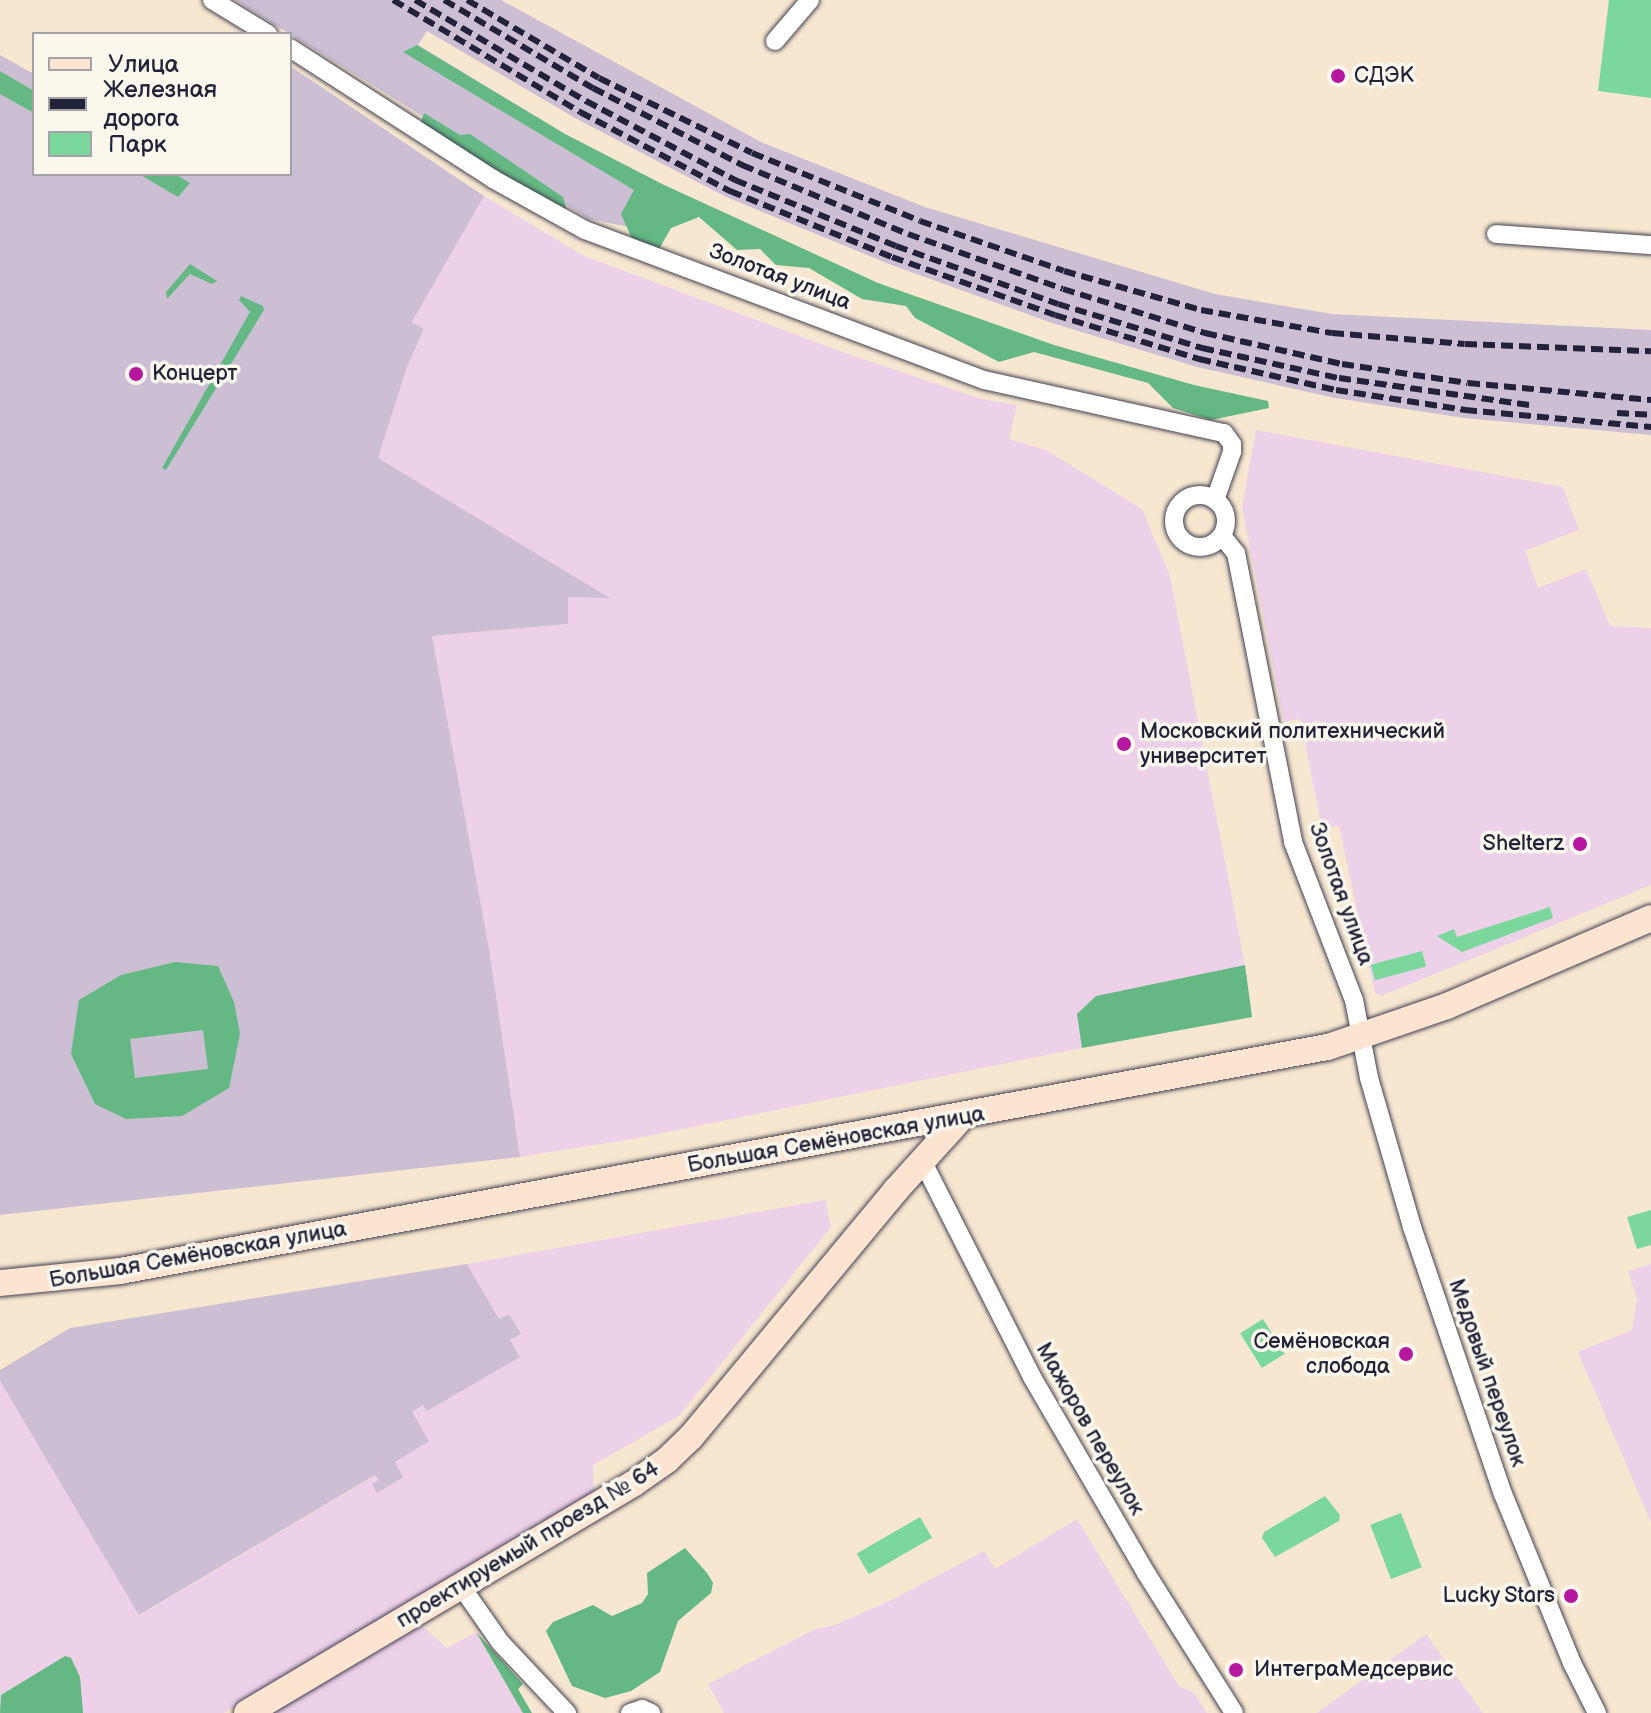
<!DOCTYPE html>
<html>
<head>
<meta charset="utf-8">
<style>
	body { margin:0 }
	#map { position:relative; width:1651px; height:1713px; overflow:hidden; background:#f7e7d1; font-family:"Balsamiq Sans",sans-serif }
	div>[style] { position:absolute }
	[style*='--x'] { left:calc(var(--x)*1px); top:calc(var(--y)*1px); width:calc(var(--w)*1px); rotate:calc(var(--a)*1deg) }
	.built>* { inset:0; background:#edd1e9 }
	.industrial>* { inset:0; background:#ccbfd4 }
	.green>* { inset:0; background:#7cd79d; transform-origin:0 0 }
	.forest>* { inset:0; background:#65b884 }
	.roads { filter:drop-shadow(0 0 2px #424052) drop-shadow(0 0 2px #424052) }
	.street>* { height:18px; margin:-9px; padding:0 9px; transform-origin:9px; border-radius:9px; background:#fff }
	.street>.ring { margin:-9px; padding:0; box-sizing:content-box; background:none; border:18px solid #fff; border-radius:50% }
	.secondary>* { height:26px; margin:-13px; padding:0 13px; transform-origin:13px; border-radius:13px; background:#fde4d1 }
	.rail>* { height:6px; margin-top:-3px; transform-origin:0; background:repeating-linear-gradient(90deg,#22223b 0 12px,transparent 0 18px) }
	.dots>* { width:22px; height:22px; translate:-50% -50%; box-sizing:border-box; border:4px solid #fbf7ec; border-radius:50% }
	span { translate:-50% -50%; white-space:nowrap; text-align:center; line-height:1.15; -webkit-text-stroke:7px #fbf7ec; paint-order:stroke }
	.poi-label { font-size:22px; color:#22223b }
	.left { translate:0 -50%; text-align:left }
	.right { translate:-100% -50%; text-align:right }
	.street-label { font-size:22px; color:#22223b }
	.legend { position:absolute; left:32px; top:32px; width:260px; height:144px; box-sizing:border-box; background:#fbf7ec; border:2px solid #a4a2a5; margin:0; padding:10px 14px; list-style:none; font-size:24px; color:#22223b }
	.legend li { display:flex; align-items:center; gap:16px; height:40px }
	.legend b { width:40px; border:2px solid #a4a2a5 }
</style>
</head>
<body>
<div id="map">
	<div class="built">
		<div style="clip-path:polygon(484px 196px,584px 256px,848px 354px,981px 399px,1017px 405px,1009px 439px,1046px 450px,1142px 509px,1170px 576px,1245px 965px,1252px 1017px,1071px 1050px,638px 1138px,520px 1157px,490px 955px,432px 636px,568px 624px,567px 597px,608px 597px,378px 458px,407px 367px,424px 330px,412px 322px)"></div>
		<div style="clip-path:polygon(1256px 430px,1563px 487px,1579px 530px,1525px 551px,1538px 588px,1586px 569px,1610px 626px,1651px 628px,1651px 885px,1381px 996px,1375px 993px,1339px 826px,1322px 828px,1300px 719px,1284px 722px,1242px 507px)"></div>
		<div style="clip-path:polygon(825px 1200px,831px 1227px,679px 1416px,593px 1465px,594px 1494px,224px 1713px,0 1713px,0 1381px,140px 1615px,376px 1475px,379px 1480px,403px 1477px,394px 1462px,411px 1412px,424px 1405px,427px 1411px,520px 1356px,510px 1340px,520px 1334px,509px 1314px,499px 1319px,467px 1264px)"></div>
		<div style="clip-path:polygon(1651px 1264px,1651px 1522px,1578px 1352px,1632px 1330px,1637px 1299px,1628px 1271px)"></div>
		<div style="clip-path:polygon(1077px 1519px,1179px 1686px,1193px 1692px,1207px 1713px,724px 1713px,708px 1684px,814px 1630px,834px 1625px,892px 1600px,984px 1551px,995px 1569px)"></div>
		<div style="clip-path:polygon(421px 1625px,447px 1648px,476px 1632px,523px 1713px,272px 1713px)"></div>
		<div style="clip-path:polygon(1426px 1634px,1483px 1713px,1317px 1713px)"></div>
	</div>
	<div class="industrial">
		<div style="clip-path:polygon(235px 0,501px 0,761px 142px,925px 207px,1215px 294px,1332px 314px,1651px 330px,1651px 435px,1464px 418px,1335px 398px,1197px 367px,1052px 323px,889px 264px,726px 197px,575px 118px,427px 31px,418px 45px,565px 134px,662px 184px,634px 228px,589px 219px)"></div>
		<div style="clip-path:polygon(0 55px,34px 74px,34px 174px,290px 174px,290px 66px,484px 196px,412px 322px,424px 329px,407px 367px,378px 458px,610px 598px,568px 597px,568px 624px,432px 636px,490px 955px,520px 1157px,0 1215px)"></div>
		<div style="clip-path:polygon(467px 1264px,499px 1319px,509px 1314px,521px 1334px,510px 1340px,520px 1357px,427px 1411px,423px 1405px,412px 1412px,429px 1441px,395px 1462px,403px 1477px,377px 1493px,372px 1484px,379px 1480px,375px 1475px,139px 1615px,0 1381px,0 1370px,70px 1328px)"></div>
	</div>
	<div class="green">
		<div style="clip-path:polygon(1609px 0,1651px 0,1651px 98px,1598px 91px)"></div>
		<div style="clip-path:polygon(1550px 907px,1553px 918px,1462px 952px,1437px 936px,1454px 929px,1457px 937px)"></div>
		<div style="left:1422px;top:951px;width:16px;height:53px;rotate:75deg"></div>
		<div style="clip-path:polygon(1651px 1210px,1651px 1245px,1637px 1249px,1627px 1217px)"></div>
		<div style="left:1263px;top:1319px;width:41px;height:27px;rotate:58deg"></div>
		<div style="clip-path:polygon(1325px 1496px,1340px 1515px,1339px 1521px,1275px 1557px,1262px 1538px,1264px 1532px)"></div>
		<div style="left:1401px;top:1513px;width:58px;height:33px;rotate:69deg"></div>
		<div style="left:920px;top:1517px;width:24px;height:73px;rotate:60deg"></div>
	</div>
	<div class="forest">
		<div style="clip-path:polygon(417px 45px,565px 134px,662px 184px,878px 283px,1054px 345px,1194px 385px,1268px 401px,1269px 408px,1211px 420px,1173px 408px,1148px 383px,1034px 352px,999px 362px,915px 318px,906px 306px,862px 299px,809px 268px,776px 265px,760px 249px,737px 250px,699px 217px,671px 228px,659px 249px,633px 241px,621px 214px,634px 190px,403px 52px)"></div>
		<div style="clip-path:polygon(0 71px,34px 91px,34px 113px,0 94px)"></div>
		<div style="clip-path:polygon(424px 113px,460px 135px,470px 134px,563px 197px,568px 215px,474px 162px,421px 122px)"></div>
		<div style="clip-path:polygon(139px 174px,175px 174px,190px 183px,178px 197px)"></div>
		<div style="clip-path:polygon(190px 264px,217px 281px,212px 284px,190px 274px,167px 299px,166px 292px)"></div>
		<div style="clip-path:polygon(241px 296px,263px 306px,264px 310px,166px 470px,162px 468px,250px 312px,239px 300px)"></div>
		<div style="clip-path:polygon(evenodd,175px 962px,218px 966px,234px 1002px,240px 1034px,229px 1088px,182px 1116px,126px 1119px,95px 1104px,71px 1054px,79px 1000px,121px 975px,175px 962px,203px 1030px,208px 1069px,135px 1078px,130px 1039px,203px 1030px)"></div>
		<div style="clip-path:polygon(1245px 965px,1252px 1017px,1082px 1048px,1077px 1014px,1096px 996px)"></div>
		<div style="clip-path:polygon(685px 1548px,707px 1573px,713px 1583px,711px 1593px,678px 1621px,660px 1672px,631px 1691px,605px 1698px,572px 1686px,546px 1631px,553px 1622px,593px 1605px,612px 1616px,642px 1603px,648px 1594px,647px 1573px)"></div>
		<div style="clip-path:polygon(476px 1632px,523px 1684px,518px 1689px,532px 1713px,523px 1713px)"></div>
		<div style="clip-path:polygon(65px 1656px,71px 1658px,80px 1677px,83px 1713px,0 1713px,1px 1695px)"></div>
	</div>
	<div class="roads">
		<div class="street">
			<div style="--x:212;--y:0;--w:66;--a:31.3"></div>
			<div style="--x:775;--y:41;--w:54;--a:-49.5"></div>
			<div style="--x:290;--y:48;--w:242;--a:32.8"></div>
			<div style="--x:493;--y:179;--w:105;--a:29"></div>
			<div style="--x:585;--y:230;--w:426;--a:20.6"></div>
			<div style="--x:984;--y:380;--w:246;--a:12.5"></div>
			<div style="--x:1224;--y:433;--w:14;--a:54"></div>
			<div style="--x:1232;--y:444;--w:8;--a:90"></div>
			<div style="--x:1232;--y:452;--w:51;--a:109.5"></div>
			<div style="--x:1496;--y:234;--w:155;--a:4.1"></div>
			<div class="ring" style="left:1174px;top:495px;width:34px;height:34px"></div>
			<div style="--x:1222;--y:536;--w:22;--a:51"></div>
			<div style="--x:1236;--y:553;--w:295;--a:78.8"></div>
			<div style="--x:1293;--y:842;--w:169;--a:68.9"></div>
			<div style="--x:1354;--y:1000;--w:79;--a:79.1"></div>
			<div style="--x:1369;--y:1078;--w:155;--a:73.9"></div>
			<div style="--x:1412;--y:1227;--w:282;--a:71.2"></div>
			<div style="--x:1503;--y:1494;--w:183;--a:67.8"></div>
			<div style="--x:1572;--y:1663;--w:56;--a:63.4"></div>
			<div style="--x:922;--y:1160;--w:243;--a:63.1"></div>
			<div style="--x:1032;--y:1377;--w:227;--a:59.8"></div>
			<div style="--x:1146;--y:1573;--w:165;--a:57.8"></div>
			<div style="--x:461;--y:1586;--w:68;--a:55.1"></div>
			<div style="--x:500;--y:1642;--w:98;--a:46.7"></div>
			<div style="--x:630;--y:1713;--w:13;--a:-18"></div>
			<div style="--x:642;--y:1709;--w:10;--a:24"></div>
		</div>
		<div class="secondary">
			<div style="--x:0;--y:1283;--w:121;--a:-5.7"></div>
			<div style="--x:120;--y:1271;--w:1229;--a:-10.51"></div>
			<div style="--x:1328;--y:1047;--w:126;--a:-19"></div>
			<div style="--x:1447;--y:1006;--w:222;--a:-23.3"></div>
			<div style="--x:247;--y:1713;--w:449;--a:-30.7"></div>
			<div style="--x:633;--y:1484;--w:42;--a:-35.2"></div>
			<div style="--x:667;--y:1460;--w:33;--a:-44"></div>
			<div style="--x:691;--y:1437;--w:321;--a:-50.3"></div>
			<div style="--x:896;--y:1190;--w:97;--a:-47.9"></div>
		</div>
	</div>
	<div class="rail">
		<div style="--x:393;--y:0;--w:218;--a:30.9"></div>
		<div style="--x:580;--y:112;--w:170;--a:27.8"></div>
		<div style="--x:730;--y:191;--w:175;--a:22.2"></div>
		<div style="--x:892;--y:257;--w:173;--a:19.6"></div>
		<div style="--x:1055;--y:315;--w:151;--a:17"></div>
		<div style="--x:1199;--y:359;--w:140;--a:12.8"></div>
		<div style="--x:1336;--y:390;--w:131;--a:8.8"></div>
		<div style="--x:1465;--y:410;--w:187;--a:5.2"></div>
		<div style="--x:415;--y:0;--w:199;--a:30.6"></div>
		<div style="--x:586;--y:101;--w:169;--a:27.9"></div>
		<div style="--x:735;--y:180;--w:174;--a:22.3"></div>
		<div style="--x:896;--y:246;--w:172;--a:19.7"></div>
		<div style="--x:1058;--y:304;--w:151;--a:17"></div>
		<div style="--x:1202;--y:348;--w:140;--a:12.4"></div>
		<div style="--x:1339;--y:378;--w:192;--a:8.1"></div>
		<div style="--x:444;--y:0;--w:173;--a:30.6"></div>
		<div style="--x:593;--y:88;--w:168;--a:27.3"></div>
		<div style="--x:742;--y:165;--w:180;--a:22.6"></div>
		<div style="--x:908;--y:234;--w:164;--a:19.5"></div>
		<div style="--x:1063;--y:289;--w:149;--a:17.2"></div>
		<div style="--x:1205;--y:333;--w:140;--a:12.8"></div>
		<div style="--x:1342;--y:364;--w:127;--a:8.6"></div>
		<div style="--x:1468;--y:383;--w:184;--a:5.3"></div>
		<div style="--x:467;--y:0;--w:153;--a:30.6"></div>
		<div style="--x:599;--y:78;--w:170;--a:26.1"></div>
		<div style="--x:752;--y:153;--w:181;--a:22"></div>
		<div style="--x:920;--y:221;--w:152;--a:19.1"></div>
		<div style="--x:1064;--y:271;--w:142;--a:15.9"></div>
		<div style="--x:1201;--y:310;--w:133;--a:10"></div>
		<div style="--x:1332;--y:333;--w:133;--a:4.7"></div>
		<div style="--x:1465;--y:344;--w:186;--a:2.2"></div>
		<div style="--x:1617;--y:413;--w:34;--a:3"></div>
	</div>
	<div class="dots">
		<div style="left:1338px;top:76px;background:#b5179e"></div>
		<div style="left:136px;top:374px;background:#b5179e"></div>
		<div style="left:1124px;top:744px;background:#b5179e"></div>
		<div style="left:1580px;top:844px;background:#b5179e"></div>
		<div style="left:1406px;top:1354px;background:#b5179e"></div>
		<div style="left:1571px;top:1596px;background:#b5179e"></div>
		<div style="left:1236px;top:1670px;background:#b5179e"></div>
	</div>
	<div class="poi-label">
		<span class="left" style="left:1354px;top:76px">СДЭК</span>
		<span class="left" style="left:152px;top:374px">Концерт</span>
		<span class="left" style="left:1140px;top:744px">Московский политехнический<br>университет</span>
		<span class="right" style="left:1564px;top:844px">Shelterz</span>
		<span class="right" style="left:1390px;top:1354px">Семёновская<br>слобода</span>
		<span class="right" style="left:1555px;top:1596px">Lucky Stars</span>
		<span class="left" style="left:1254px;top:1670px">ИнтеграМедсервис</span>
	</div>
	<div class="street-label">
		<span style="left:780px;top:277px;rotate:21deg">Золотая улица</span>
		<span style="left:1341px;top:894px;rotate:70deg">Золотая улица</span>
		<span style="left:836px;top:1140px;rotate:-10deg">Большая Семёновская улица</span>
		<span style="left:198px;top:1255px;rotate:-10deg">Большая Семёновская улица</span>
		<span style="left:1487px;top:1373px;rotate:71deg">Медовый переулок</span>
		<span style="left:1090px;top:1429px;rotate:60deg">Мажоров переулок</span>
		<span style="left:528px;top:1545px;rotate:-31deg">проектируемый проезд № 64</span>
	</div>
	<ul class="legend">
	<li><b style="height:10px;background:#fde4d1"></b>Улица</li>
	<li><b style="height:10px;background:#22223b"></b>Железная дорога</li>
	<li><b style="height:22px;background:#7cd79d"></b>Парк</li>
	</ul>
</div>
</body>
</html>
